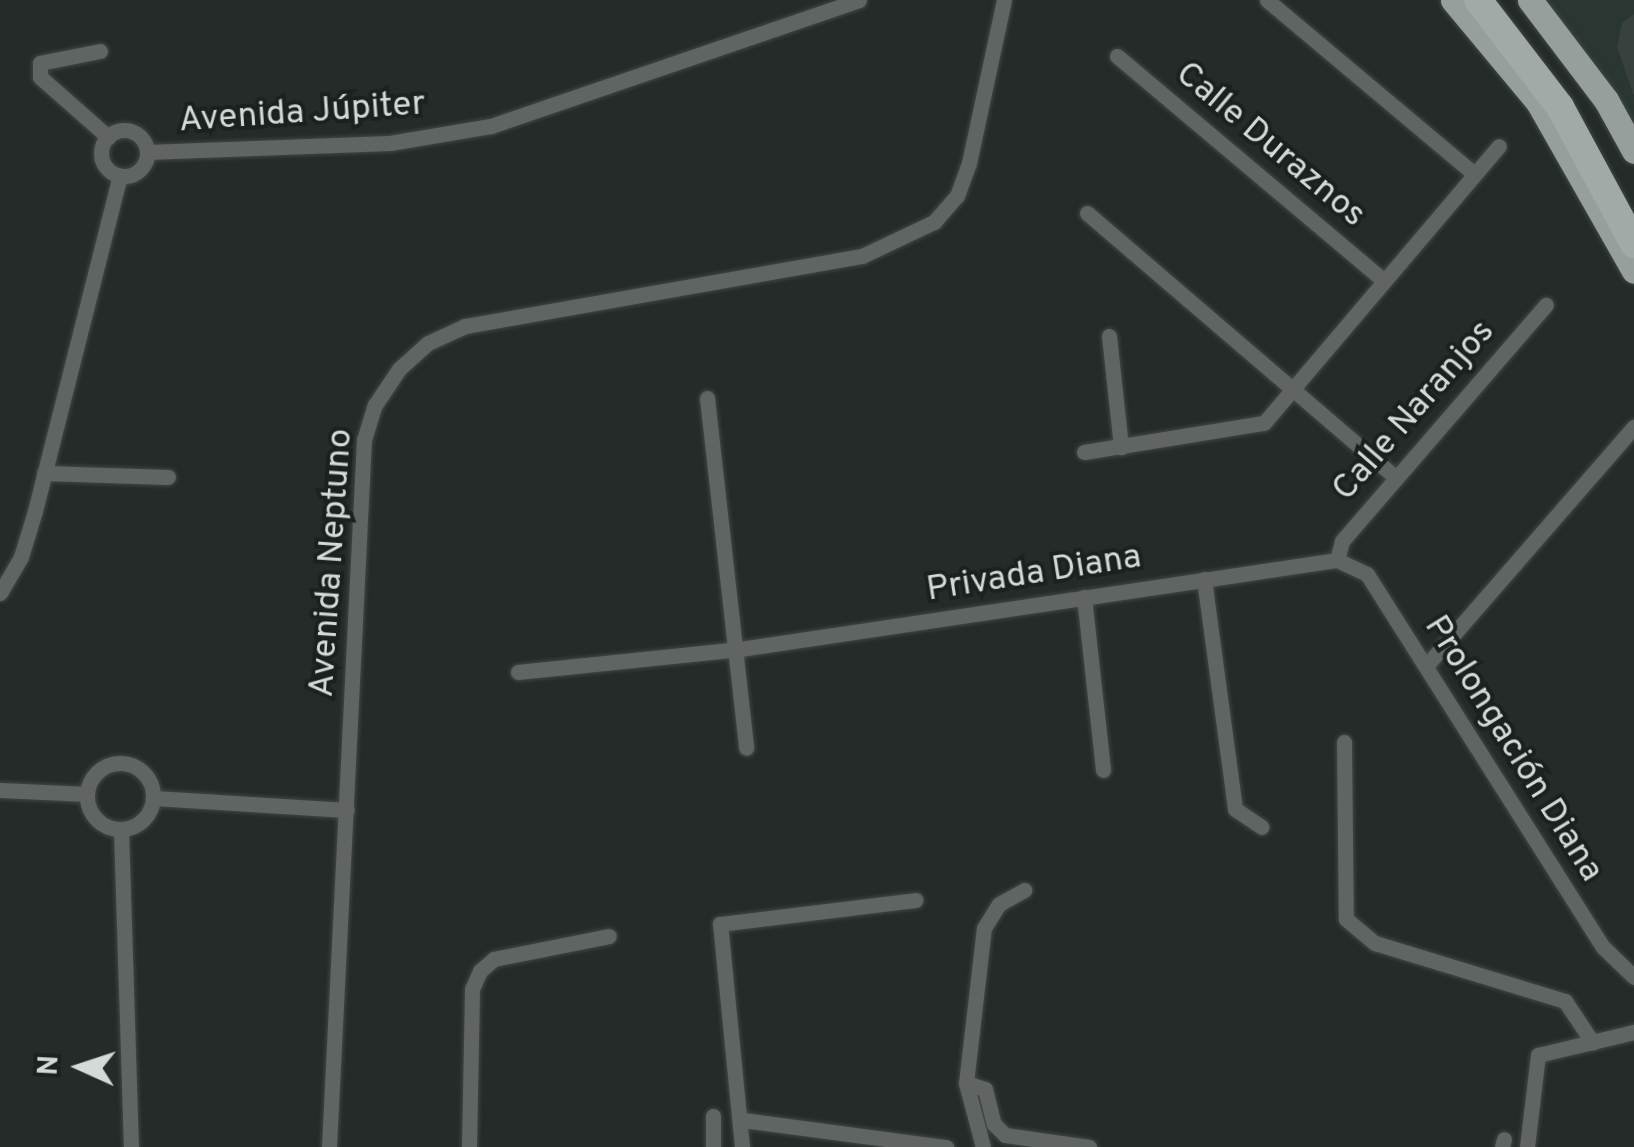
<!DOCTYPE html>
<html>
<head>
<meta charset="utf-8">
<style>
	body { margin:0 }
	#map { position:relative; width:1634px; height:1147px; overflow:hidden; background:#242b28; font-family:Overpass,sans-serif }
	div>[style] { position:absolute }
	[style*='--x'] { left:calc(var(--x)*1px); top:calc(var(--y)*1px); width:calc(var(--w)*1px); rotate:calc(var(--a)*1deg) }
	.built>* { inset:0; background:#293632 }
	.building>* { inset:0; background:#39413e }
	.roads { filter:drop-shadow(0 0 2px #404744) drop-shadow(0 0 2px #404744) }
	.minor>* { height:15px; margin:-7.5px; padding:0 7.5px; transform-origin:7.5px; border-radius:7.5px; background:#606463 }
	.minor>.ring { margin:-7.5px; padding:0; box-sizing:content-box; background:none; border:15px solid #606463; border-radius:50% }
	.primary>* { height:25px; margin:-12.5px; padding:0 12.5px; transform-origin:12.5px; border-radius:12.5px; background:#979f9c }
	.trunk>* { height:28px; margin:-14px; padding:0 14px; transform-origin:14px; border-radius:14px; background:#a2aaa8 }
	span { translate:-50% -50%; white-space:nowrap; text-align:center; line-height:1.15; -webkit-text-stroke:8px #1a211f; paint-order:stroke }
	.street-label { font-size:35px; color:#d5d9d8 }
	.north { position:absolute; left:30px; top:1017px; width:100px; height:100px; -webkit-text-stroke:8px #1a211f; paint-order:stroke; rotate:273deg; font-size:28px; font-weight:700; line-height:40px; text-align:center; color:#d5d9d8 }
	.north::after { content:''; display:block; margin:auto; width:35px; height:45px; background:#d5d9d8; clip-path:polygon(50% 0,100% 100%,50% 72%,0 100%) }
</style>
</head>
<body>
<div id="map">
	<div class="built">
		<div style="clip-path:polygon(1539px 0,1634px 0,1634px 130px)"></div>
	</div>
	<div class="building">
		<div style="clip-path:polygon(1634px 14px,1634px 96px,1617px 47px,1622px 23px)"></div>
	</div>
	<div class="roads">
		<div class="minor">
			<div style="--x:1267;--y:0;--w:269;--a:40"></div>
			<div style="--x:100;--y:51;--w:61;--a:168.7"></div>
			<div style="--x:40;--y:63;--w:14;--a:90"></div>
			<div style="--x:40;--y:77;--w:91;--a:41.4"></div>
			<div style="--x:1117;--y:56;--w:349;--a:40.1"></div>
			<div class="ring" style="left:101px;top:130px;width:31px;height:31px"></div>
			<div style="--x:147;--y:152;--w:243;--a:-2.1"></div>
			<div style="--x:390;--y:143;--w:102;--a:-9.6"></div>
			<div style="--x:491;--y:126;--w:389;--a:-18.9"></div>
			<div style="--x:1087;--y:213;--w:407;--a:40.6"></div>
			<div style="--x:1109;--y:336;--w:112;--a:83.8"></div>
			<div style="--x:707;--y:398;--w:352;--a:83.6"></div>
			<div style="--x:1084;--y:452;--w:182;--a:-9.2"></div>
			<div style="--x:1264;--y:423;--w:363;--a:-49.7"></div>
			<div style="--x:44;--y:473;--w:124;--a:1.8"></div>
			<div style="--x:1337;--y:560;--w:20;--a:-75"></div>
			<div style="--x:1342;--y:541;--w:312;--a:-49.2"></div>
			<div style="--x:1204;--y:579;--w:232;--a:82.3"></div>
			<div style="--x:1235;--y:809;--w:32;--a:34"></div>
			<div style="--x:0;--y:593;--w:42;--a:-59.7"></div>
			<div style="--x:21;--y:557;--w:48;--a:-73.1"></div>
			<div style="--x:35;--y:511;--w:346;--a:-75.8"></div>
			<div style="--x:1084;--y:597;--w:174;--a:83.7"></div>
			<div style="--x:1426;--y:666;--w:317;--a:-49"></div>
			<div style="--x:518;--y:672;--w:223;--a:-5.9"></div>
			<div style="--x:740;--y:649;--w:604;--a:-8.48"></div>
			<div style="--x:1337;--y:560;--w:33;--a:25"></div>
			<div style="--x:1367;--y:574;--w:441;--a:57.7"></div>
			<div style="--x:1603;--y:947;--w:43;--a:44.1"></div>
			<div style="--x:1344;--y:742;--w:177;--a:89.4"></div>
			<div style="--x:1346;--y:919;--w:38;--a:40"></div>
			<div style="--x:1375;--y:943;--w:199;--a:17"></div>
			<div style="--x:1565;--y:1001;--w:50;--a:56.3"></div>
			<div class="ring" style="left:87px;top:763px;width:51px;height:51px"></div>
			<div style="--x:0;--y:790;--w:87;--a:2.6"></div>
			<div style="--x:154;--y:798;--w:193;--a:3.6"></div>
			<div style="--x:121;--y:830;--w:317;--a:88.2"></div>
			<div style="--x:966;--y:1083;--w:20;--a:18"></div>
			<div style="--x:985;--y:1089;--w:36;--a:76"></div>
			<div style="--x:994;--y:1124;--w:16;--a:45"></div>
			<div style="--x:1005;--y:1135;--w:85;--a:8.1"></div>
			<div style="--x:713;--y:1116;--w:31;--a:90"></div>
			<div style="--x:743;--y:1120;--w:205;--a:7.6"></div>
			<div style="--x:329;--y:1147;--w:708;--a:-87.17"></div>
			<div style="--x:364;--y:440;--w:37;--a:-73"></div>
			<div style="--x:375;--y:405;--w:43;--a:-56.3"></div>
			<div style="--x:399;--y:369;--w:39;--a:-42"></div>
			<div style="--x:428;--y:343;--w:41;--a:-24.7"></div>
			<div style="--x:465;--y:326;--w:403;--a:-10"></div>
			<div style="--x:862;--y:256;--w:80;--a:-25.3"></div>
			<div style="--x:934;--y:222;--w:35;--a:-49"></div>
			<div style="--x:957;--y:196;--w:35;--a:-70"></div>
			<div style="--x:969;--y:163;--w:167;--a:-77.9"></div>
			<div style="--x:469;--y:1147;--w:158;--a:-88.9"></div>
			<div style="--x:472;--y:989;--w:20;--a:-66"></div>
			<div style="--x:480;--y:971;--w:18;--a:-41"></div>
			<div style="--x:494;--y:959;--w:117;--a:-11.3"></div>
			<div style="--x:742;--y:1147;--w:224;--a:-95.6"></div>
			<div style="--x:720;--y:924;--w:197;--a:-7"></div>
			<div style="--x:983;--y:1147;--w:66;--a:-104.9"></div>
			<div style="--x:966;--y:1083;--w:156;--a:-83.4"></div>
			<div style="--x:984;--y:928;--w:28;--a:-58"></div>
			<div style="--x:999;--y:904;--w:29;--a:-29"></div>
			<div style="--x:1502;--y:1147;--w:8;--a:-76"></div>
			<div style="--x:1527;--y:1147;--w:93;--a:-83.2"></div>
			<div style="--x:1538;--y:1055;--w:99;--a:-13.5"></div>
		</div>
		<div class="primary">
			<div style="--x:1453;--y:0;--w:133;--a:50.2"></div>
			<div style="--x:1538;--y:102;--w:194;--a:60.4"></div>
			<div style="--x:1530;--y:0;--w:126;--a:52.8"></div>
			<div style="--x:1606;--y:100;--w:58;--a:61.2"></div>
		</div>
		<div class="trunk">
			<div style="--x:1478;--y:0;--w:135;--a:52.5"></div>
			<div style="--x:1560;--y:107;--w:156;--a:61.6"></div>
		</div>
	</div>
	<div class="street-label">
		<span style="left:302px;top:113px;rotate:-4deg">Avenida Júpiter</span>
		<span style="left:1270px;top:145px;rotate:40deg">Calle Duraznos</span>
		<span style="left:1414px;top:411px;rotate:-49deg">Calle Naranjos</span>
		<span style="left:332px;top:563px;rotate:-86deg">Avenida Neptuno</span>
		<span style="left:1034px;top:574px;rotate:-9deg">Privada Diana</span>
		<span style="left:1513px;top:749px;rotate:58deg">Prolongación Diana</span>
	</div>
	<div class="north">N</div>
</div>
</body>
</html>
